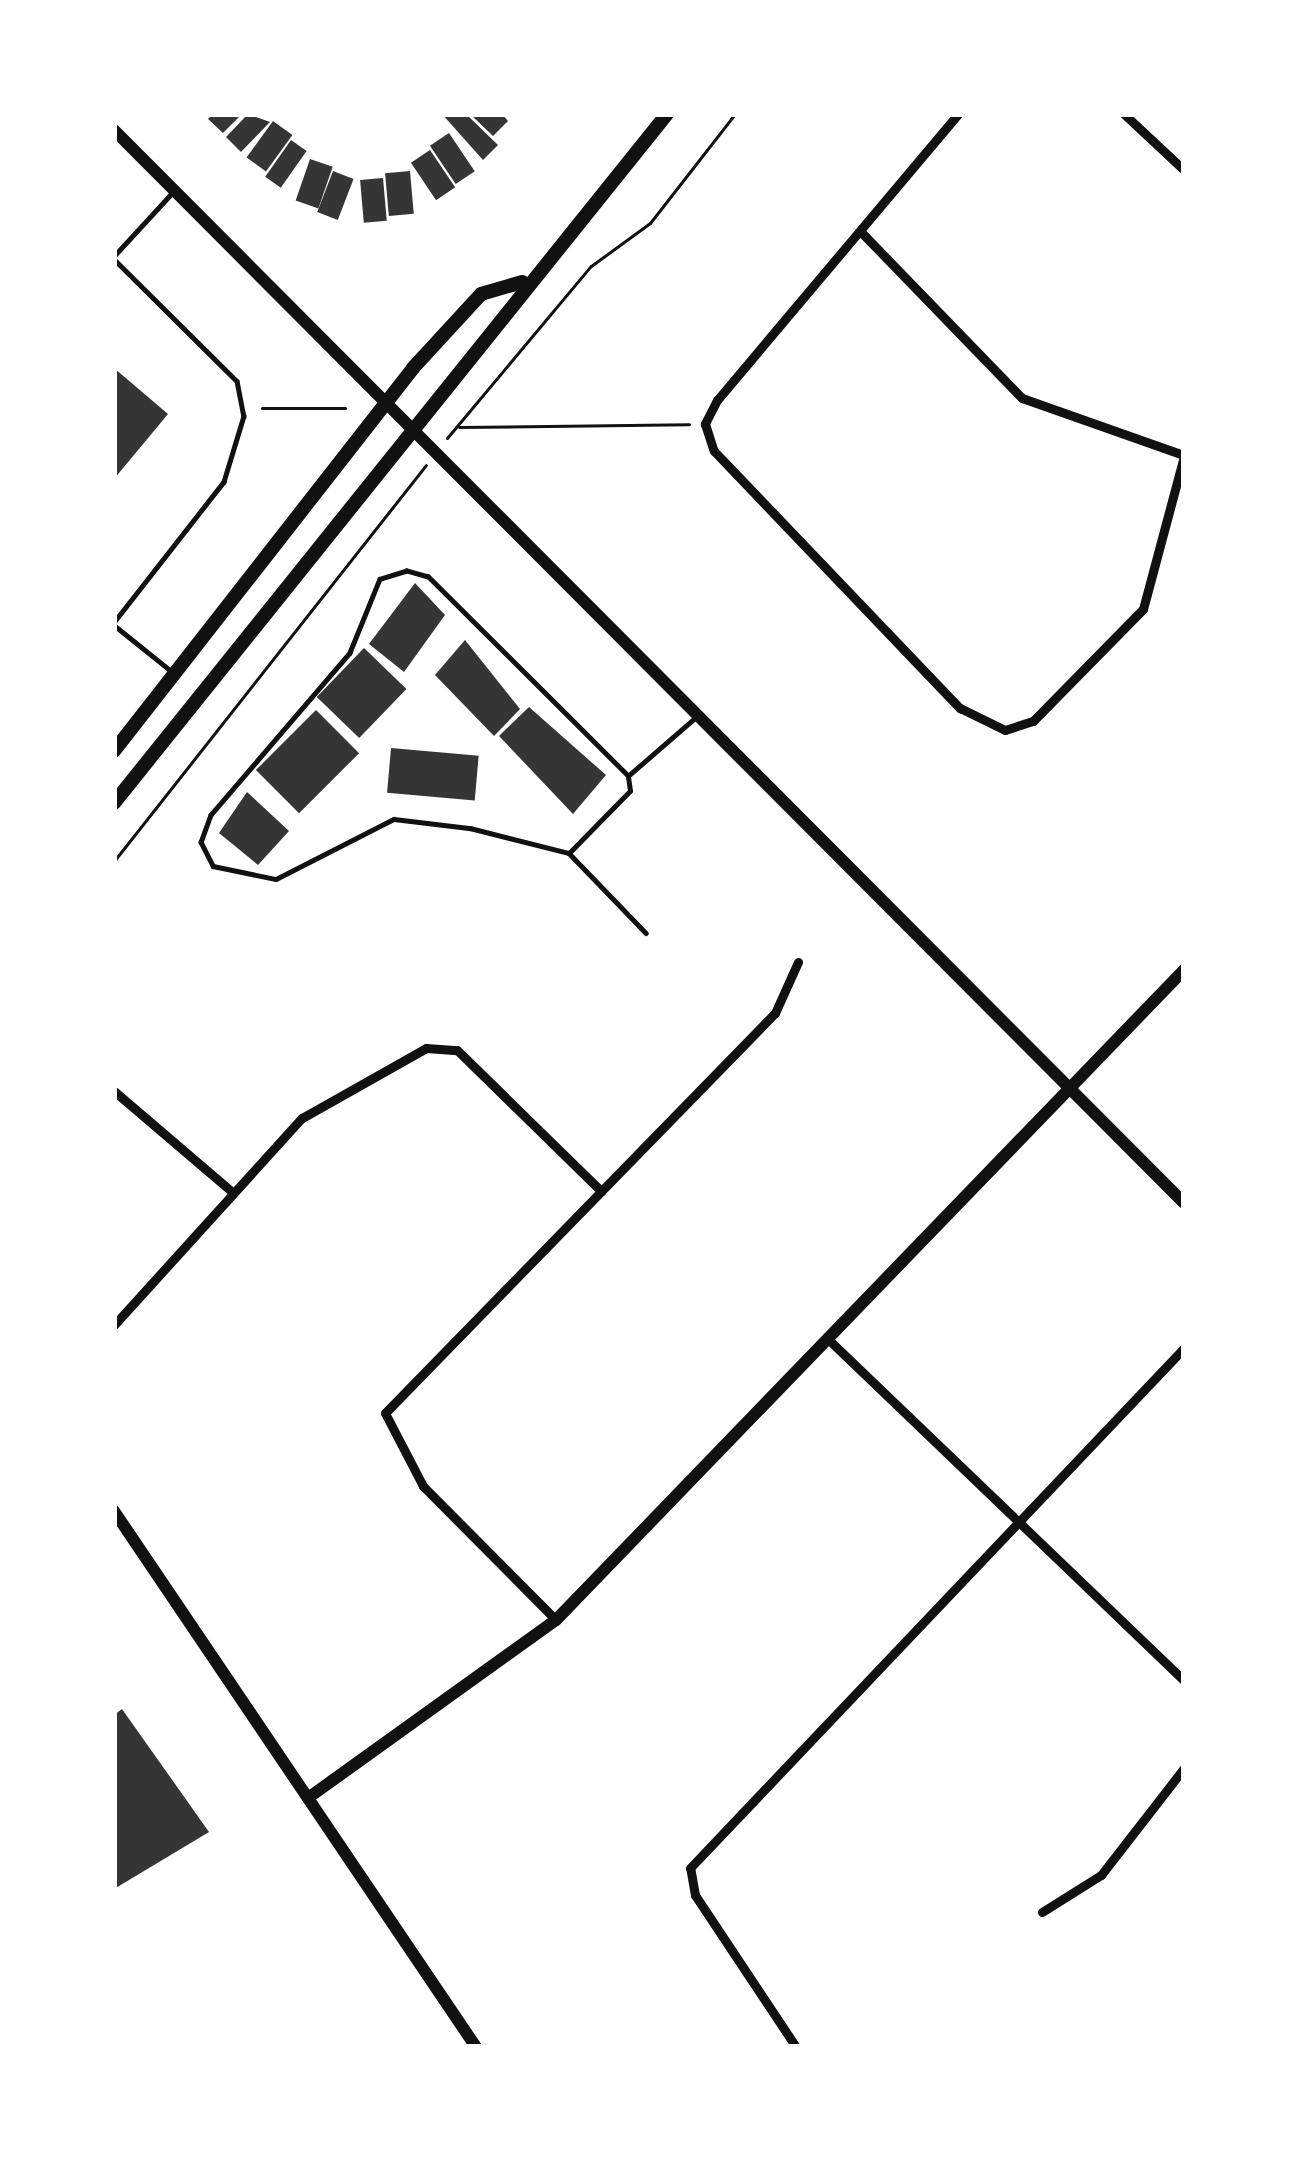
<!DOCTYPE html>
<html>
<head>
<meta charset="utf-8">
<style>
	body { margin:0 }
	#map { position:relative; width:1298px; height:2161px; overflow:hidden; background:#fff; font-family:Commissioner,sans-serif }
	div>[style] { position:absolute }
	[style*='--x'] { left:calc(var(--x)*1px); top:calc(var(--y)*1px); width:calc(var(--w)*1px); rotate:calc(var(--a)*1deg) }
	.building>* { inset:0; background:#353535; transform-origin:0 0 }
	.path>* { height:3px; margin:-1.5px; padding:0 1.5px; transform-origin:1.5px; border-radius:1.5px; background:#111 }
	.service>* { height:4.5px; margin:-2.25px; padding:0 2.25px; transform-origin:2.25px; border-radius:2.25px; background:#111 }
	.minor>* { height:9px; margin:-4.5px; padding:0 4.5px; transform-origin:4.5px; border-radius:4.5px; background:#111 }
	.tertiary>* { height:12px; margin:-6px; padding:0 6px; transform-origin:6px; border-radius:6px; background:#111 }
	.secondary>* { height:14px; margin:-7px; padding:0 7px; transform-origin:7px; border-radius:7px; background:#111 }
	span { translate:-50% -50%; white-space:nowrap; text-align:center; line-height:1.15; -webkit-text-stroke:9px #fff; paint-order:stroke }
	.frame { position:absolute; inset:0; border:117px solid #fff; pointer-events:none }
</style>
</head>
<body>
<div id="map">
	<div class="building">
		<div style="clip-path:polygon(242px 114px,223px 133px,208px 119px,213px 114px)"></div>
		<div style="clip-path:polygon(248px 114px,270px 122px,241px 152px,226px 137px)"></div>
		<div style="clip-path:polygon(442px 114px,466px 114px,498px 145px,483px 160px)"></div>
		<div style="clip-path:polygon(470px 114px,502px 114px,508px 121px,493px 136px)"></div>
		<div style="left:273px;top:121px;width:24px;height:45px;rotate:36deg"></div>
		<div style="left:449px;top:133px;width:46px;height:23px;rotate:56deg"></div>
		<div style="left:291px;top:140px;width:19px;height:45px;rotate:35deg"></div>
		<div style="left:430px;top:150px;width:45px;height:23px;rotate:56deg"></div>
		<div style="left:310px;top:159px;width:24px;height:44px;rotate:19deg"></div>
		<div style="left:333px;top:171px;width:22px;height:44px;rotate:21deg"></div>
		<div style="left:410px;top:171px;width:43px;height:25px;rotate:85deg"></div>
		<div style="left:383px;top:178px;width:43px;height:23px;rotate:85deg"></div>
		<div style="clip-path:polygon(114px 368px,168px 414px,114px 479px)"></div>
		<div style="clip-path:polygon(415px 583px,445px 615px,404px 672px,369px 644px)"></div>
		<div style="clip-path:polygon(465px 640px,520px 709px,494px 736px,435px 675px)"></div>
		<div style="left:364px;top:648px;width:59px;height:68px;rotate:44deg"></div>
		<div style="clip-path:polygon(529px 707px,606px 775px,573px 814px,499px 736px)"></div>
		<div style="left:316px;top:710px;width:61px;height:85px;rotate:45deg"></div>
		<div style="left:391px;top:748px;width:88px;height:45px;rotate:5deg"></div>
		<div style="clip-path:polygon(247px 792px,289px 831px,258px 865px,219px 833px)"></div>
		<div style="clip-path:polygon(122px 1709px,209px 1832px,114px 1889px,114px 1715px)"></div>
	</div>
	<div class="path">
		<div style="--x:262;--y:408;--w:83;--a:0"></div>
		<div style="--x:459;--y:427;--w:230;--a:-0.7"></div>
		<div style="--x:447;--y:438;--w:224;--a:-50.1"></div>
		<div style="--x:591;--y:266;--w:73;--a:-36.1"></div>
		<div style="--x:650;--y:223;--w:138;--a:-52.1"></div>
		<div style="--x:114;--y:861;--w:504;--a:-51.77"></div>
	</div>
	<div class="service">
		<div style="--x:114;--y:256;--w:84;--a:-47.4"></div>
		<div style="--x:114;--y:259;--w:173;--a:44.8"></div>
		<div style="--x:237;--y:381;--w:36;--a:79"></div>
		<div style="--x:244;--y:416;--w:69;--a:106.9"></div>
		<div style="--x:224;--y:482;--w:179;--a:128"></div>
		<div style="--x:114;--y:625;--w:72;--a:38.8"></div>
		<div style="--x:628;--y:776;--w:90;--a:-40.9"></div>
		<div style="--x:569;--y:853;--w:87;--a:-45.5"></div>
		<div style="--x:630;--y:791;--w:15;--a:-98"></div>
		<div style="--x:628;--y:776;--w:282;--a:-135.1"></div>
		<div style="--x:428;--y:577;--w:22;--a:-164"></div>
		<div style="--x:407;--y:571;--w:28;--a:163"></div>
		<div style="--x:380;--y:579;--w:80;--a:112.1"></div>
		<div style="--x:350;--y:653;--w:213;--a:130.6"></div>
		<div style="--x:211;--y:815;--w:29;--a:110"></div>
		<div style="--x:201;--y:842;--w:27;--a:63"></div>
		<div style="--x:213;--y:866;--w:64;--a:11.7"></div>
		<div style="--x:276;--y:879;--w:132;--a:-27"></div>
		<div style="--x:394;--y:819;--w:77;--a:6.8"></div>
		<div style="--x:470;--y:828;--w:102;--a:14.2"></div>
		<div style="--x:569;--y:853;--w:111;--a:46.1"></div>
	</div>
	<div class="minor">
		<div style="--x:958;--y:114;--w:374;--a:130.1"></div>
		<div style="--x:717;--y:400;--w:27;--a:117"></div>
		<div style="--x:705;--y:424;--w:28;--a:72"></div>
		<div style="--x:714;--y:451;--w:356;--a:46.3"></div>
		<div style="--x:960;--y:708;--w:50;--a:26.1"></div>
		<div style="--x:1005;--y:730;--w:29;--a:-18"></div>
		<div style="--x:1033;--y:721;--w:157;--a:-45.5"></div>
		<div style="--x:1143;--y:609;--w:158;--a:-75"></div>
		<div style="--x:1124;--y:114;--w:82;--a:43"></div>
		<div style="--x:862;--y:233;--w:230;--a:45.9"></div>
		<div style="--x:1022;--y:398;--w:172;--a:19.4"></div>
		<div style="--x:114;--y:1091;--w:153;--a:40.5"></div>
		<div style="--x:114;--y:1325;--w:280;--a:-47.8"></div>
		<div style="--x:302;--y:1118;--w:142;--a:-29.4"></div>
		<div style="--x:426;--y:1048;--w:31;--a:4"></div>
		<div style="--x:457;--y:1050;--w:202;--a:44.4"></div>
		<div style="--x:830;--y:1341;--w:490;--a:43.8"></div>
		<div style="--x:556;--y:1620;--w:189;--a:-134.8"></div>
		<div style="--x:423;--y:1486;--w:82;--a:-117.5"></div>
		<div style="--x:385;--y:1413;--w:559;--a:-45.73"></div>
		<div style="--x:775;--y:1013;--w:56;--a:-65.7"></div>
		<div style="--x:1042;--y:1912;--w:70;--a:-32.1"></div>
		<div style="--x:1101;--y:1875;--w:135;--a:-52.2"></div>
		<div style="--x:796;--y:2047;--w:182;--a:-123.6"></div>
		<div style="--x:695;--y:1895;--w:27;--a:-100"></div>
		<div style="--x:690;--y:1868;--w:717;--a:-46.47"></div>
	</div>
	<div class="tertiary">
		<div style="--x:114;--y:130;--w:1515;--a:45.08"></div>
		<div style="--x:114;--y:1511;--w:647;--a:55.97"></div>
		<div style="--x:308;--y:1798;--w:305;--a:-35.7"></div>
		<div style="--x:556;--y:1620;--w:904;--a:-45.99"></div>
	</div>
	<div class="secondary">
		<div style="--x:114;--y:751;--w:486;--a:-52"></div>
		<div style="--x:413;--y:368;--w:100;--a:-47.4"></div>
		<div style="--x:481;--y:294;--w:43;--a:-16.3"></div>
		<div style="--x:114;--y:803;--w:883;--a:-51.25"></div>
	</div>
	<div class="frame"></div>
</div>
</body>
</html>
